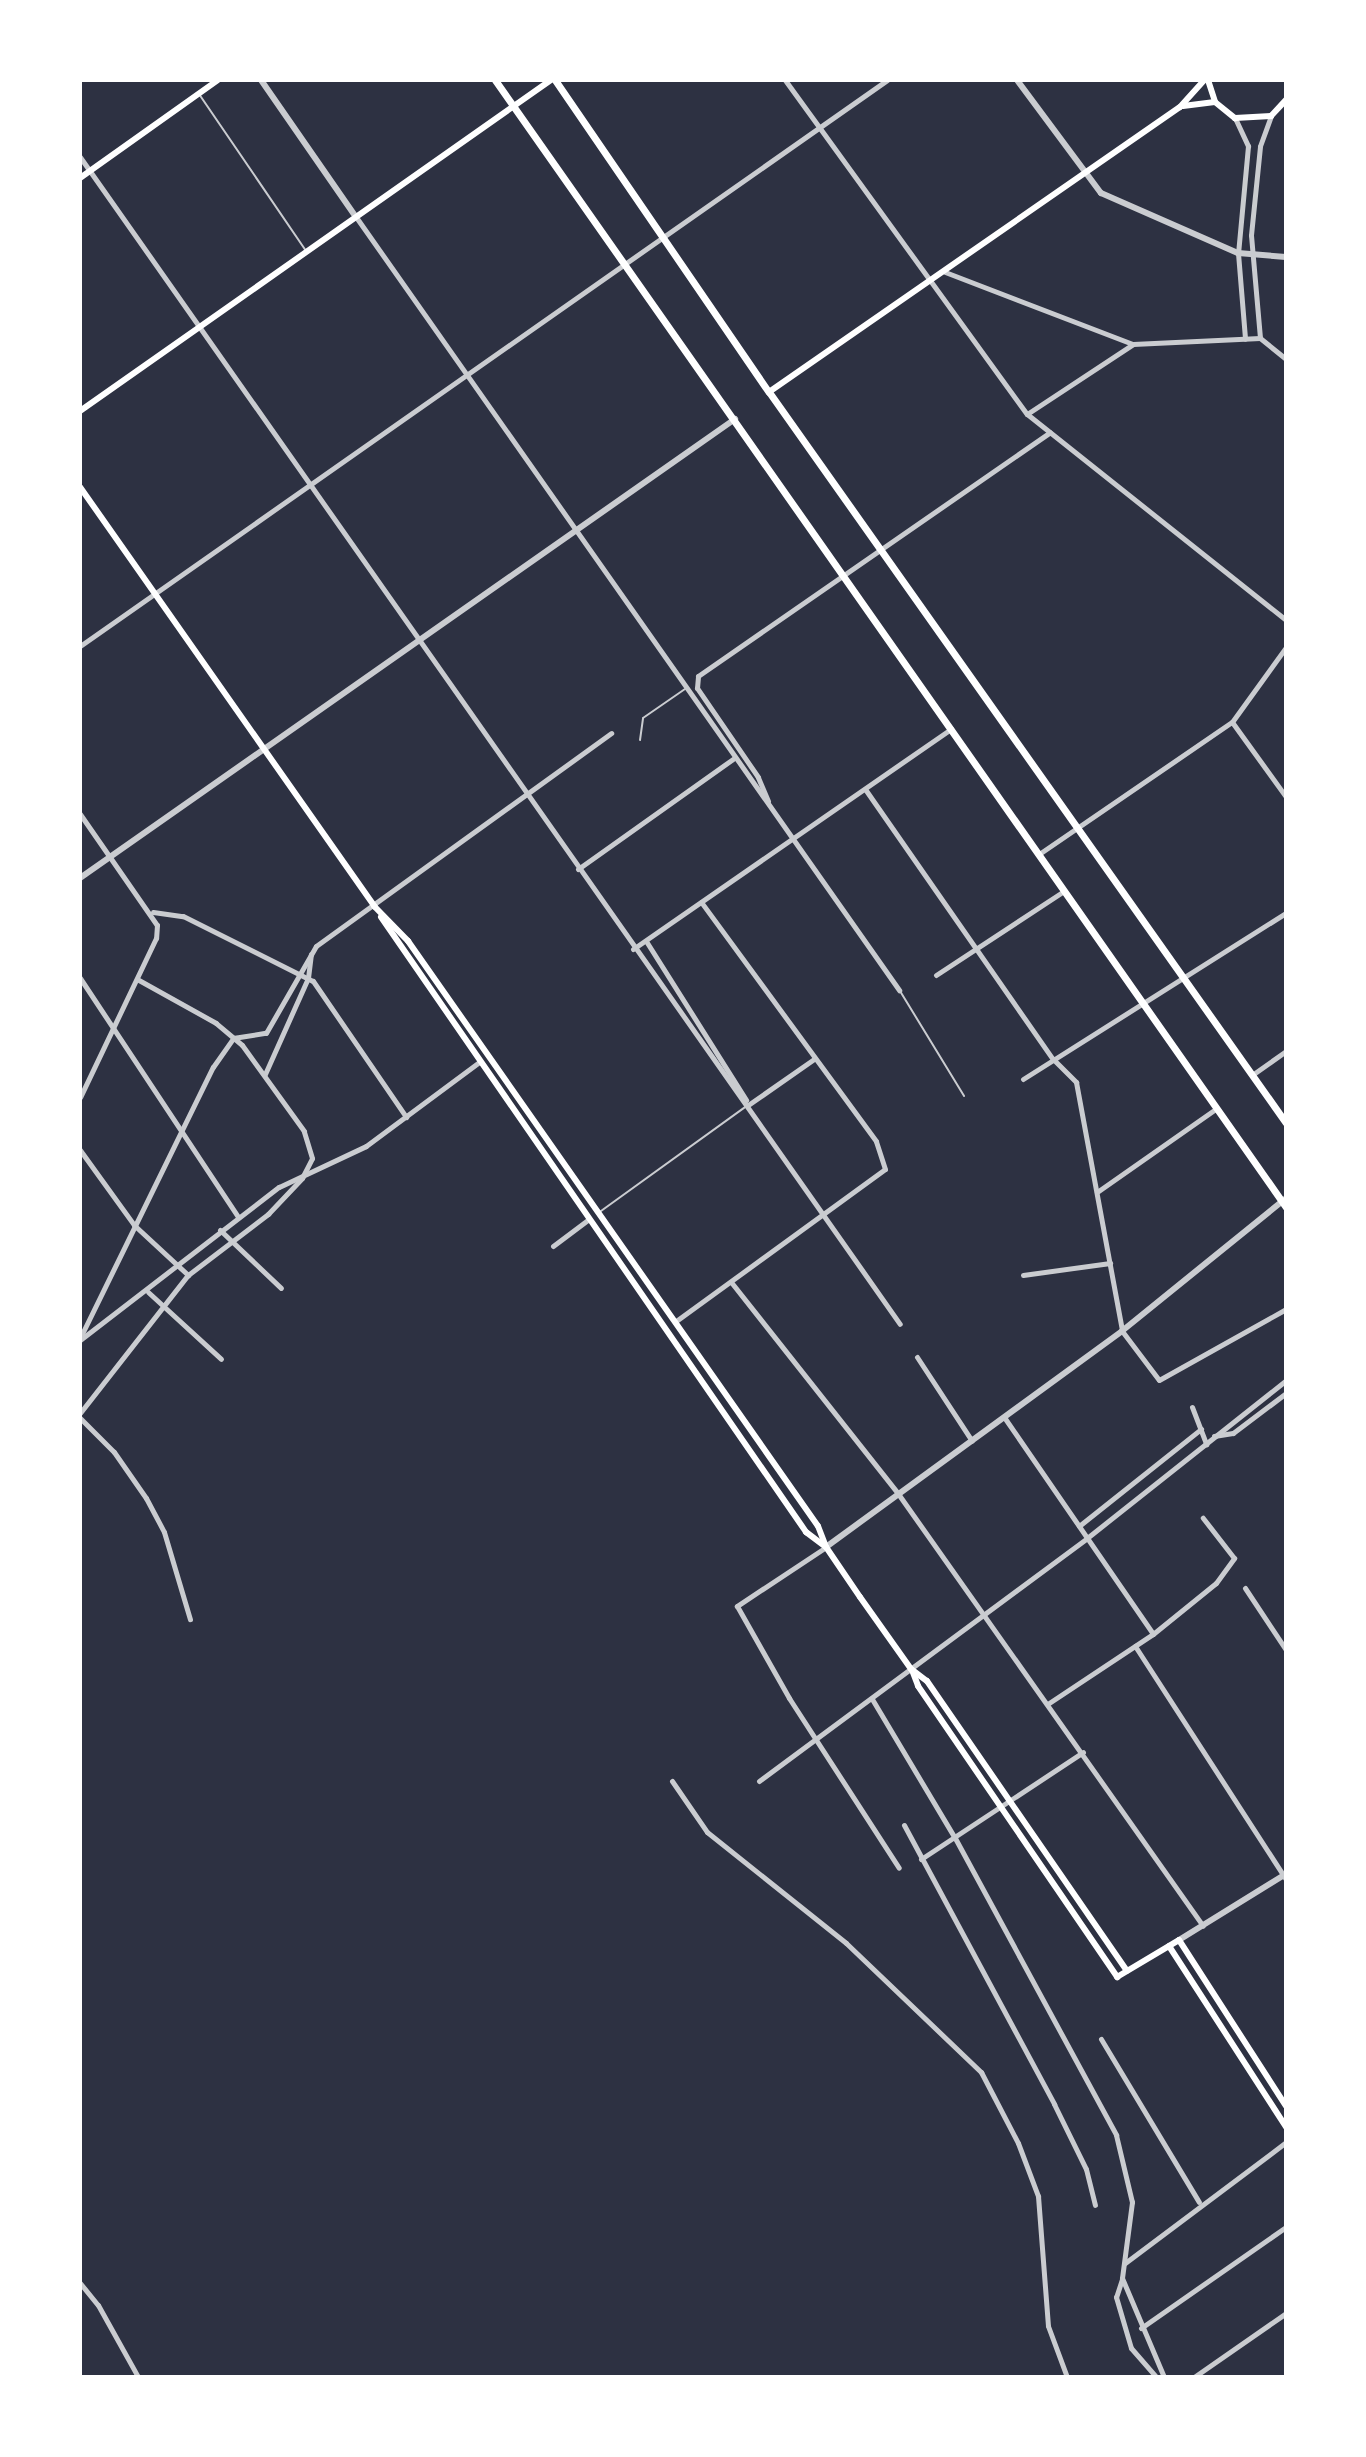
<!DOCTYPE html>
<html>
<head>
<meta charset="utf-8">
<style>
	body { margin:0 }
	#map { position:relative; width:1366px; height:2457px; overflow:hidden; background:#2d3142; font-family:Signika,sans-serif }
	div>[style] { position:absolute }
	[style*='--x'] { left:calc(var(--x)*1px); top:calc(var(--y)*1px); width:calc(var(--w)*1px); rotate:calc(var(--a)*1deg) }
	.service>* { height:2px; margin:-1px; padding:0 1px; transform-origin:1px; border-radius:1px; background:#caccd0 }
	.minor>* { height:5px; margin:-2.5px; padding:0 2.5px; transform-origin:2.5px; border-radius:2.5px; background:#caccd0 }
	.tertiary>* { height:6px; margin:-3px; padding:0 3px; transform-origin:3px; border-radius:3px; background:#caccd0 }
	.secondary>* { height:6px; margin:-3px; padding:0 3px; transform-origin:3px; border-radius:3px; background:#fff }
	.primary>* { height:7px; margin:-3.5px; padding:0 3.5px; transform-origin:3.5px; border-radius:3.5px; background:#fff }
	span { translate:-50% -50%; white-space:nowrap; text-align:center; line-height:1.15; -webkit-text-stroke:8px #fff; paint-order:stroke }
	.frame { position:absolute; inset:0; border:82px solid #fff; pointer-events:none }
</style>
</head>
<body>
<div id="map">
	<div class="service">
		<div style="--x:199;--y:94;--w:190;--a:55.7"></div>
		<div style="--x:640;--y:740;--w:22;--a:-82"></div>
		<div style="--x:643;--y:718;--w:51;--a:-34.6"></div>
		<div style="--x:900;--y:991;--w:123;--a:58.6"></div>
		<div style="--x:601;--y:1211;--w:178;--a:-35.8"></div>
	</div>
	<div class="minor">
		<div style="--x:785;--y:80;--w:412;--a:54.1"></div>
		<div style="--x:1027;--y:414;--w:331;--a:38.5"></div>
		<div style="--x:1235;--y:118;--w:31;--a:65"></div>
		<div style="--x:1248;--y:146;--w:107;--a:95.3"></div>
		<div style="--x:1238;--y:253;--w:86;--a:85.3"></div>
		<div style="--x:80;--y:157;--w:1426;--a:54.91"></div>
		<div style="--x:356;--y:217;--w:945;--a:54.91"></div>
		<div style="--x:945;--y:272;--w:201;--a:21"></div>
		<div style="--x:1133;--y:344;--w:127;--a:-2.7"></div>
		<div style="--x:1260;--y:338;--w:103;--a:-95"></div>
		<div style="--x:1251;--y:235;--w:89;--a:-84.2"></div>
		<div style="--x:1260;--y:146;--w:32;--a:-70"></div>
		<div style="--x:1260;--y:338;--w:33;--a:39"></div>
		<div style="--x:1027;--y:414;--w:127;--a:-33.4"></div>
		<div style="--x:80;--y:646;--w:986;--a:-35.04"></div>
		<div style="--x:1232;--y:722;--w:92;--a:54.2"></div>
		<div style="--x:865;--y:789;--w:329;--a:55.2"></div>
		<div style="--x:1053;--y:1059;--w:33;--a:45"></div>
		<div style="--x:1076;--y:1082;--w:253;--a:79.5"></div>
		<div style="--x:1122;--y:1331;--w:61;--a:52.9"></div>
		<div style="--x:1159;--y:1380;--w:145;--a:-29.2"></div>
		<div style="--x:768;--y:801;--w:26;--a:-113"></div>
		<div style="--x:758;--y:777;--w:108;--a:-124.4"></div>
		<div style="--x:697;--y:688;--w:12;--a:-85"></div>
		<div style="--x:698;--y:676;--w:428;--a:-34.7"></div>
		<div style="--x:80;--y:814;--w:135;--a:55.3"></div>
		<div style="--x:157;--y:925;--w:13;--a:94"></div>
		<div style="--x:156;--y:938;--w:176;--a:115.5"></div>
		<div style="--x:1039;--y:854;--w:234;--a:-34.4"></div>
		<div style="--x:1232;--y:722;--w:92;--a:-54.2"></div>
		<div style="--x:578;--y:869;--w:190;--a:-35.4"></div>
		<div style="--x:153;--y:912;--w:30;--a:8"></div>
		<div style="--x:183;--y:916;--w:145;--a:26.6"></div>
		<div style="--x:313;--y:981;--w:165;--a:55.6"></div>
		<div style="--x:646;--y:941;--w:188;--a:57.8"></div>
		<div style="--x:633;--y:949;--w:387;--a:-34.7"></div>
		<div style="--x:936;--y:975;--w:153;--a:-33.3"></div>
		<div style="--x:80;--y:978;--w:287;--a:56.5"></div>
		<div style="--x:265;--y:1074;--w:105;--a:-65.9"></div>
		<div style="--x:308;--y:978;--w:24;--a:-83"></div>
		<div style="--x:1252;--y:1075;--w:42;--a:-35.2"></div>
		<div style="--x:1023;--y:1079;--w:311;--a:-32.3"></div>
		<div style="--x:748;--y:1105;--w:80;--a:-34.9"></div>
		<div style="--x:80;--y:1150;--w:92;--a:54.2"></div>
		<div style="--x:134;--y:1225;--w:74;--a:42.8"></div>
		<div style="--x:1097;--y:1192;--w:146;--a:-35"></div>
		<div style="--x:220;--y:1230;--w:84;--a:43.6"></div>
		<div style="--x:553;--y:1246;--w:45;--a:-36.9"></div>
		<div style="--x:1023;--y:1275;--w:88;--a:-7.9"></div>
		<div style="--x:731;--y:1282;--w:271;--a:51.7"></div>
		<div style="--x:899;--y:1495;--w:527;--a:54.8"></div>
		<div style="--x:148;--y:1292;--w:99;--a:42.5"></div>
		<div style="--x:676;--y:1321;--w:258;--a:-36"></div>
		<div style="--x:885;--y:1169;--w:29;--a:-108"></div>
		<div style="--x:876;--y:1141;--w:296;--a:-126.2"></div>
		<div style="--x:80;--y:1338;--w:302;--a:-63.9"></div>
		<div style="--x:213;--y:1067;--w:35;--a:-55"></div>
		<div style="--x:233;--y:1038;--w:33;--a:-9"></div>
		<div style="--x:266;--y:1033;--w:100;--a:-60.1"></div>
		<div style="--x:316;--y:946;--w:364;--a:-35.8"></div>
		<div style="--x:80;--y:1340;--w:251;--a:-37.6"></div>
		<div style="--x:279;--y:1187;--w:96;--a:-25.2"></div>
		<div style="--x:366;--y:1146;--w:141;--a:-36.6"></div>
		<div style="--x:917;--y:1357;--w:100;--a:56.8"></div>
		<div style="--x:1192;--y:1407;--w:40;--a:69"></div>
		<div style="--x:80;--y:1413;--w:175;--a:-52"></div>
		<div style="--x:188;--y:1275;--w:101;--a:-37.3"></div>
		<div style="--x:268;--y:1214;--w:50;--a:-46.6"></div>
		<div style="--x:302;--y:1178;--w:22;--a:-63"></div>
		<div style="--x:312;--y:1158;--w:28;--a:-107"></div>
		<div style="--x:304;--y:1131;--w:106;--a:-125.8"></div>
		<div style="--x:242;--y:1045;--w:34;--a:-140"></div>
		<div style="--x:216;--y:1023;--w:90;--a:-150.9"></div>
		<div style="--x:1004;--y:1417;--w:263;--a:55.5"></div>
		<div style="--x:80;--y:1418;--w:48;--a:45"></div>
		<div style="--x:114;--y:1452;--w:56;--a:55.2"></div>
		<div style="--x:146;--y:1498;--w:38;--a:62"></div>
		<div style="--x:164;--y:1532;--w:91;--a:73.4"></div>
		<div style="--x:1214;--y:1436;--w:19;--a:-9"></div>
		<div style="--x:1233;--y:1433;--w:66;--a:-37"></div>
		<div style="--x:1079;--y:1526;--w:156;--a:-38.5"></div>
		<div style="--x:826;--y:1547;--w:107;--a:146.5"></div>
		<div style="--x:737;--y:1606;--w:106;--a:60.5"></div>
		<div style="--x:789;--y:1698;--w:202;--a:57.1"></div>
		<div style="--x:1245;--y:1588;--w:74;--a:56.5"></div>
		<div style="--x:1135;--y:1646;--w:278;--a:57.1"></div>
		<div style="--x:872;--y:1699;--w:162;--a:59.2"></div>
		<div style="--x:955;--y:1838;--w:338;--a:61.5"></div>
		<div style="--x:1116;--y:2135;--w:69;--a:76.6"></div>
		<div style="--x:1132;--y:2202;--w:77;--a:97.5"></div>
		<div style="--x:1122;--y:2278;--w:108;--a:67"></div>
		<div style="--x:1049;--y:1703;--w:125;--a:-33.6"></div>
		<div style="--x:1153;--y:1634;--w:81;--a:-39"></div>
		<div style="--x:1216;--y:1583;--w:31;--a:-54"></div>
		<div style="--x:1234;--y:1558;--w:51;--a:-127.8"></div>
		<div style="--x:672;--y:1781;--w:62;--a:55.5"></div>
		<div style="--x:707;--y:1832;--w:178;--a:38.6"></div>
		<div style="--x:846;--y:1943;--w:187;--a:43.7"></div>
		<div style="--x:981;--y:2072;--w:80;--a:62.5"></div>
		<div style="--x:1018;--y:2143;--w:57;--a:69.3"></div>
		<div style="--x:1038;--y:2196;--w:130;--a:85.6"></div>
		<div style="--x:1048;--y:2326;--w:54;--a:69.6"></div>
		<div style="--x:759;--y:1781;--w:408;--a:-36.5"></div>
		<div style="--x:1087;--y:1538;--w:254;--a:-38.4"></div>
		<div style="--x:904;--y:1825;--w:317;--a:61.7"></div>
		<div style="--x:1054;--y:2104;--w:72;--a:63.8"></div>
		<div style="--x:1086;--y:2169;--w:37;--a:76"></div>
		<div style="--x:921;--y:1859;--w:194;--a:-33.4"></div>
		<div style="--x:1101;--y:2039;--w:190;--a:59"></div>
		<div style="--x:1125;--y:2263;--w:201;--a:-36.9"></div>
		<div style="--x:1122;--y:2279;--w:19;--a:108"></div>
		<div style="--x:1116;--y:2297;--w:53;--a:73.6"></div>
		<div style="--x:1131;--y:2348;--w:38;--a:49"></div>
		<div style="--x:80;--y:2283;--w:28;--a:51"></div>
		<div style="--x:98;--y:2305;--w:82;--a:60.9"></div>
		<div style="--x:1141;--y:2328;--w:177;--a:-34.9"></div>
		<div style="--x:1194;--y:2377;--w:112;--a:-34.8"></div>
	</div>
	<div class="tertiary">
		<div style="--x:261;--y:80;--w:167;--a:55.3"></div>
		<div style="--x:1017;--y:80;--w:141;--a:53.4"></div>
		<div style="--x:1101;--y:193;--w:150;--a:23.7"></div>
		<div style="--x:1238;--y:253;--w:48;--a:4.8"></div>
		<div style="--x:80;--y:878;--w:800;--a:-35.02"></div>
		<div style="--x:826;--y:1547;--w:366;--a:-36.1"></div>
		<div style="--x:1122;--y:1331;--w:211;--a:-39"></div>
		<div style="--x:1179;--y:1940;--w:126;--a:-31.7"></div>
	</div>
	<div class="secondary">
		<div style="--x:1208;--y:80;--w:23;--a:72"></div>
		<div style="--x:1215;--y:102;--w:26;--a:39"></div>
		<div style="--x:1235;--y:118;--w:36;--a:-3"></div>
		<div style="--x:1271;--y:116;--w:22;--a:-47"></div>
		<div style="--x:1183;--y:106;--w:32;--a:-7"></div>
		<div style="--x:80;--y:178;--w:169;--a:-35.4"></div>
		<div style="--x:769;--y:392;--w:500;--a:-34.74"></div>
		<div style="--x:1180;--y:107;--w:36;--a:-48"></div>
		<div style="--x:80;--y:411;--w:576;--a:-35.1"></div>
		<div style="--x:80;--y:487;--w:513;--a:54.92"></div>
		<div style="--x:374;--y:906;--w:49;--a:45.8"></div>
		<div style="--x:408;--y:941;--w:714;--a:54.98"></div>
		<div style="--x:818;--y:1526;--w:22;--a:69"></div>
		<div style="--x:826;--y:1547;--w:60;--a:55.8"></div>
		<div style="--x:860;--y:1597;--w:88;--a:54.7"></div>
		<div style="--x:911;--y:1669;--w:20;--a:37"></div>
		<div style="--x:927;--y:1681;--w:352;--a:55.4"></div>
		<div style="--x:381;--y:917;--w:748;--a:55.35"></div>
		<div style="--x:806;--y:1532;--w:25;--a:37"></div>
		<div style="--x:912;--y:1670;--w:17;--a:69"></div>
		<div style="--x:918;--y:1686;--w:353;--a:55.6"></div>
		<div style="--x:1117;--y:1977;--w:72;--a:-30.8"></div>
		<div style="--x:1179;--y:1940;--w:197;--a:57.2"></div>
		<div style="--x:1169;--y:1946;--w:216;--a:57.1"></div>
	</div>
	<div class="primary">
		<div style="--x:495;--y:80;--w:1377;--a:54.94"></div>
		<div style="--x:555;--y:80;--w:378;--a:55.6"></div>
		<div style="--x:769;--y:392;--w:895;--a:54.73"></div>
	</div>
	<div class="frame"></div>
</div>
</body>
</html>
